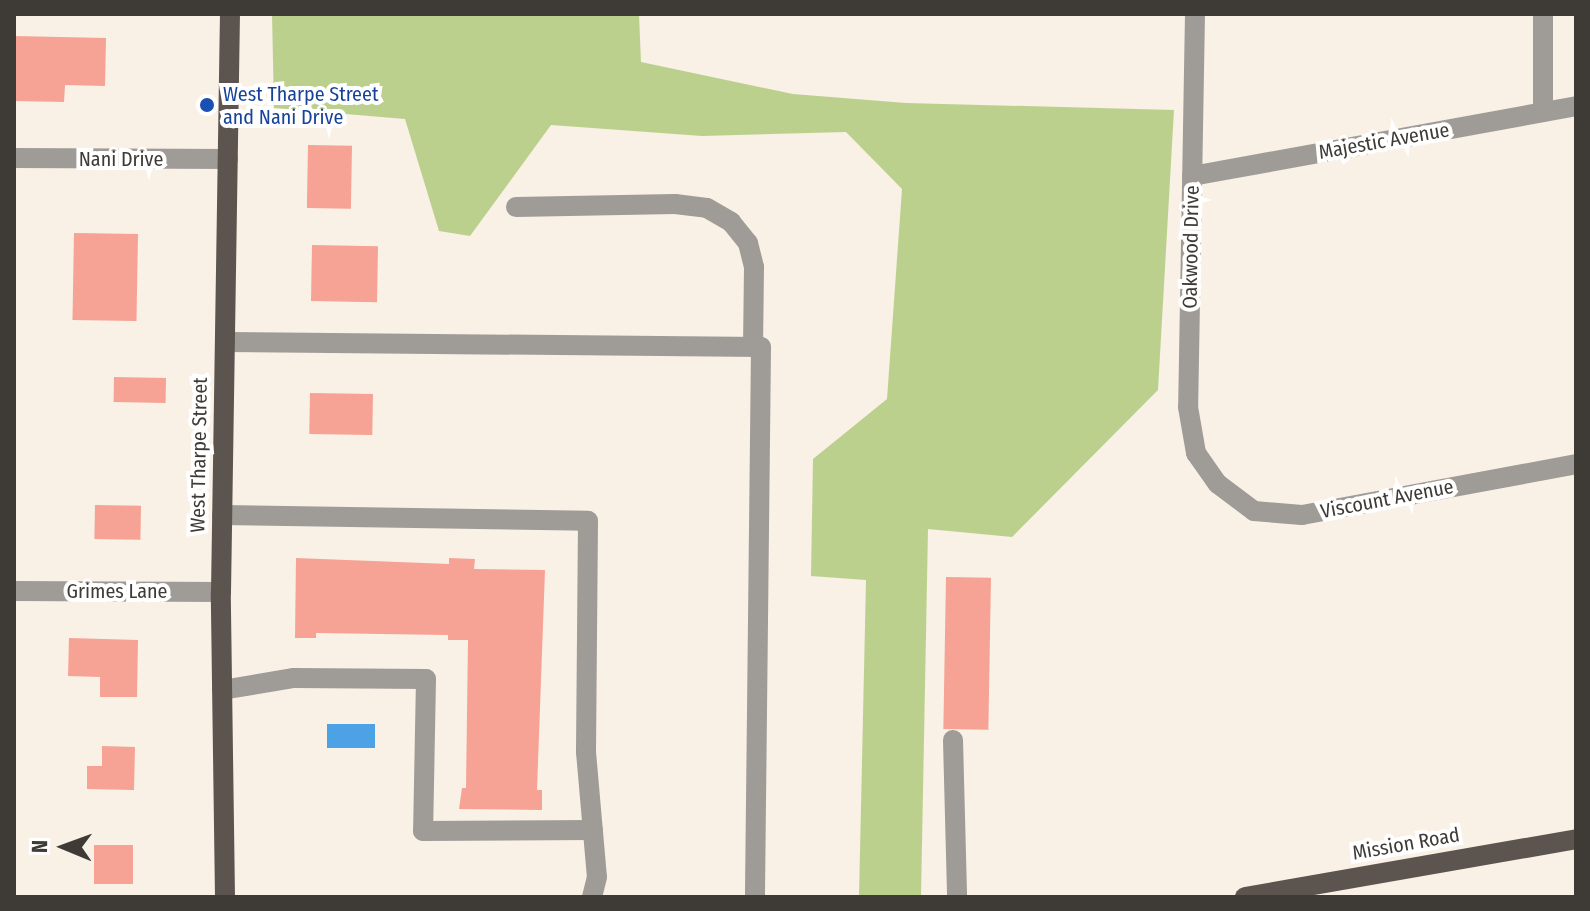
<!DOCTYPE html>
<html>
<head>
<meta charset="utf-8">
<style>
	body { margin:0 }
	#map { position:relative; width:1590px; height:911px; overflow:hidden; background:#f9f0e6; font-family:"Fira Sans Condensed",sans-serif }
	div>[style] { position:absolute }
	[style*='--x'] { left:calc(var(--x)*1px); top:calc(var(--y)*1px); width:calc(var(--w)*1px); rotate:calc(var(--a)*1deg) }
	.green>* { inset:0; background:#bcd08e }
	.water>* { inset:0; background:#4ca2e4; transform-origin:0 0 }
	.building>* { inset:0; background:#f6a294; transform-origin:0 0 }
	.minor>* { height:20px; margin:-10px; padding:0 10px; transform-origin:10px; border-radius:10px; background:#9f9b97 }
	.major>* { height:20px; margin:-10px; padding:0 10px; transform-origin:10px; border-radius:10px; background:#5c544f }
	.dots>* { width:22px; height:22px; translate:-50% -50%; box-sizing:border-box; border:4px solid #fff; border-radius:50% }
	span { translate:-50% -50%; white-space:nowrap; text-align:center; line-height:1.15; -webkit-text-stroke:8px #fff; paint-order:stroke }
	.transit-label { font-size:20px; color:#164399 }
	.left { translate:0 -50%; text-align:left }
	.street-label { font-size:20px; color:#3e3a36 }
	.frame { position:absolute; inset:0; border:16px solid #3e3a36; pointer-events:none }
	.north { position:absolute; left:24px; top:807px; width:80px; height:80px; -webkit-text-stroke:6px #fff; paint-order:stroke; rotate:271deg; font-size:22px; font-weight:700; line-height:32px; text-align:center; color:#3e3a36 }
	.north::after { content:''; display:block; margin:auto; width:28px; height:36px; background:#3e3a36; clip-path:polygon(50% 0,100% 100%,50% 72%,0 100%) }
</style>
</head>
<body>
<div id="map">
	<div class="green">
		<div style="clip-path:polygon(272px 14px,639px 14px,641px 62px,793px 94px,906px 103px,1174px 110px,1158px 390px,1012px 537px,928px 529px,921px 897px,859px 897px,866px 580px,811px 576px,813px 459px,887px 399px,902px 189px,846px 132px,702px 136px,551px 125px,470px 236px,439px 231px,405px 119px,274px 108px)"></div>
	</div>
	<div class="water">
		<div style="left:327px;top:724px;width:48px;height:24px"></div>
	</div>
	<div class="building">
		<div style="clip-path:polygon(14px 36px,106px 38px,105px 86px,65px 85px,64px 102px,14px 101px)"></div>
		<div style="left:308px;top:145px;width:44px;height:63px;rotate:1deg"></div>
		<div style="left:74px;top:233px;width:64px;height:87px;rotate:1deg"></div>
		<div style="left:312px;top:245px;width:66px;height:56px;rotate:1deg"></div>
		<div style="left:114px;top:377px;width:52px;height:25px;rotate:1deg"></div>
		<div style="left:310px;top:393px;width:63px;height:41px;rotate:1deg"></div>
		<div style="left:95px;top:505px;width:46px;height:34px;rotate:1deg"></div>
		<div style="clip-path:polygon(296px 558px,449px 564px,449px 558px,475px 559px,474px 569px,545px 570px,537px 790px,542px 790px,542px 810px,459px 809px,462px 788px,466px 788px,468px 640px,448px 640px,448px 635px,316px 633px,316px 638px,295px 638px)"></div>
		<div style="left:946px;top:577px;width:45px;height:152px;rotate:1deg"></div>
		<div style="clip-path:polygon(69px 638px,138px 640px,137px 697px,100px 697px,100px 677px,68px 676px)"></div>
		<div style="clip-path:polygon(102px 746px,135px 747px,134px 790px,87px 789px,87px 766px,102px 766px)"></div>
		<div style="left:94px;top:845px;width:39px;height:39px"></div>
	</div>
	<div class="minor">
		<div style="--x:1195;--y:14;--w:393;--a:91"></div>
		<div style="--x:1188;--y:407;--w:47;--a:80.1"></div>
		<div style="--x:1196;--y:453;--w:38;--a:55"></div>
		<div style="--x:1218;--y:484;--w:45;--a:36.9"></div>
		<div style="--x:1254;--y:511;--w:48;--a:4.8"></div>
		<div style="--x:1302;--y:515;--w:279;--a:-10.5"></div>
		<div style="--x:1543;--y:112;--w:98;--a:-90"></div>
		<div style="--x:14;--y:158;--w:214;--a:0.3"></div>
		<div style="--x:1192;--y:176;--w:390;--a:-10.3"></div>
		<div style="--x:516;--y:207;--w:159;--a:-1.1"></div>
		<div style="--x:675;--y:204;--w:32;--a:7"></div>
		<div style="--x:707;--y:208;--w:28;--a:30"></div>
		<div style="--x:731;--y:222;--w:27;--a:51"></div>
		<div style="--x:748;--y:243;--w:25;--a:76"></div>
		<div style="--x:754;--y:267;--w:80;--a:90.7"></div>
		<div style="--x:225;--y:342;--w:536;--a:0.53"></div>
		<div style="--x:761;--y:347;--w:550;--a:90.63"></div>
		<div style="--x:222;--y:515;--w:366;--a:0.9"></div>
		<div style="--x:588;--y:521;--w:231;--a:90.5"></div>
		<div style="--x:586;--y:752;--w:125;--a:85"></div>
		<div style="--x:597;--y:877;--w:21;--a:104"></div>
		<div style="--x:14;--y:591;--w:207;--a:0.3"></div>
		<div style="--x:222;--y:690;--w:73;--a:-9.5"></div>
		<div style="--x:294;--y:678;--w:132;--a:0.4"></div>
		<div style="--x:426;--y:679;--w:152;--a:91.1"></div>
		<div style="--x:423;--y:831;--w:170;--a:-0.3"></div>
		<div style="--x:953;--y:740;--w:157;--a:88.5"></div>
	</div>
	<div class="major">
		<div style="--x:225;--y:897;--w:305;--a:-90.8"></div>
		<div style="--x:221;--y:592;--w:578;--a:-89.11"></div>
		<div style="--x:1245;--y:897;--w:336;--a:-9.9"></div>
	</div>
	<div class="dots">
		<div style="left:207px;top:105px;background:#1a4fb4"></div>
	</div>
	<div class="transit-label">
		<span class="left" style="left:223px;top:106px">West Tharpe Street<br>and Nani Drive</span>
	</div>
	<div class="street-label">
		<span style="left:1384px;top:141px;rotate:-10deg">Majestic Avenue</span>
		<span style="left:121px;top:159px">Nani Drive</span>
		<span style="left:1191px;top:247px;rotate:-89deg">Oakwood Drive</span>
		<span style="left:199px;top:455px;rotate:-89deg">West Tharpe Street</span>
		<span style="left:1387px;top:499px;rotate:-11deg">Viscount Avenue</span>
		<span style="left:117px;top:591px">Grimes Lane</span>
		<span style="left:1406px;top:844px;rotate:-10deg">Mission Road</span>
	</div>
	<div class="frame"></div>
	<div class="north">N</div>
</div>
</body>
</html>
